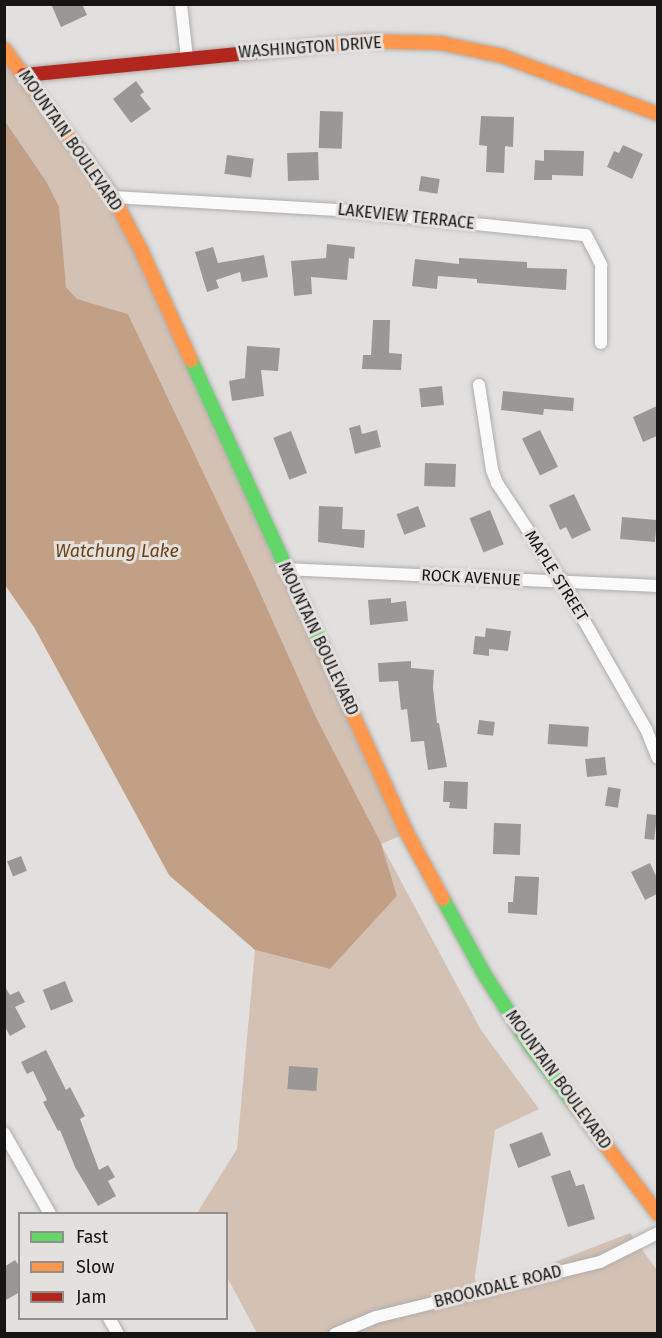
<!DOCTYPE html>
<html>
<head>
<meta charset="utf-8">
<style>
	body { margin:0 }
	#map { position:relative; width:662px; height:1338px; overflow:hidden; background:#e2e0de; font-family:"Fira Sans",sans-serif }
	div>[style] { position:absolute }
	[style*='--x'] { left:calc(var(--x)*1px); top:calc(var(--y)*1px); width:calc(var(--w)*1px); rotate:calc(var(--a)*1deg) }
	.green>* { inset:0; background:#d3c1b4 }
	.water>* { inset:0; background:#c1a086 }
	.building>* { inset:0; background:#9a9897; transform-origin:0 0 }
	.roads { filter:drop-shadow(0 0 2px #afadac) drop-shadow(0 0 2px #afadac) }
	.street>* { height:12px; margin:-6px; padding:0 6px; transform-origin:6px; border-radius:6px; background:#fbfafa }
	.fast>* { height:14px; margin:-7px; padding:0 7px; transform-origin:7px; border-radius:7px; background:#63d668 }
	.slow>* { height:14px; margin:-7px; padding:0 7px; transform-origin:7px; border-radius:7px; background:#ff974d }
	.jam>* { height:14px; margin:-7px; padding:0 7px; transform-origin:7px; border-radius:7px; background:#b3261e }
	span { translate:-50% -50%; white-space:nowrap; text-align:center; line-height:1.15; -webkit-text-stroke:6px #e3e0dd; paint-order:stroke }
	.street-label { font-size:16px; color:#161514 }
	.water-label { font-size:18px; color:#6f4016; font-style:italic }
	.frame { position:absolute; inset:0; border:6px solid #161514; pointer-events:none }
	.legend { position:absolute; left:18px; top:1212px; width:210px; height:108px; box-sizing:border-box; background:#e3e0dd; border:2px solid #918f8d; margin:0; padding:8px 10px; list-style:none; font-size:18px; color:#161514 }
	.legend li { display:flex; align-items:center; gap:12px; height:30px }
	.legend b { width:30px; border:2px solid #918f8d }
</style>
</head>
<body>
<div id="map">
	<div class="green">
		<div style="clip-path:polygon(4px 49px,113px 197px,407px 833px,381px 844px,481px 1030px,539px 1109px,495px 1130px,475px 1277px,477px 1292px,630px 1233px,657px 1270px,657px 1333px,257px 1333px,227px 1277px,226px 1214px,197px 1213px,237px 1149px,255px 950px,330px 969px,397px 896px,381px 843px,315px 715px,254px 579px,128px 314px,77px 299px,66px 287px,46px 181px,5px 121px)"></div>
	</div>
	<div class="water">
		<div style="clip-path:polygon(5px 121px,46px 181px,59px 207px,66px 287px,77px 299px,128px 314px,254px 579px,315px 715px,381px 843px,397px 896px,330px 969px,255px 950px,169px 875px,34px 627px,5px 585px)"></div>
	</div>
	<div class="building">
		<div style="clip-path:polygon(51px 4px,82px 4px,87px 15px,61px 27px)"></div>
		<div style="clip-path:polygon(136px 81px,144px 92px,140px 95px,151px 109px,131px 123px,113px 99px)"></div>
		<div style="left:320px;top:111px;width:23px;height:37px;rotate:2deg"></div>
		<div style="clip-path:polygon(481px 116px,514px 117px,513px 147px,505px 146px,504px 173px,486px 172px,487px 146px,479px 145px)"></div>
		<div style="clip-path:polygon(623px 145px,643px 154px,632px 179px,607px 167px,614px 151px,619px 153px)"></div>
		<div style="clip-path:polygon(544px 150px,584px 151px,583px 176px,552px 175px,552px 180px,534px 180px,535px 160px,544px 161px)"></div>
		<div style="left:318px;top:152px;width:28px;height:31px;rotate:88deg"></div>
		<div style="left:227px;top:155px;width:27px;height:19px;rotate:8deg"></div>
		<div style="left:421px;top:176px;width:19px;height:15px;rotate:9deg"></div>
		<div style="clip-path:polygon(327px 244px,355px 247px,354px 259px,349px 258px,347px 280px,311px 277px,312px 294px,294px 296px,291px 261px,326px 258px)"></div>
		<div style="clip-path:polygon(213px 247px,218px 263px,264px 255px,268px 277px,242px 282px,240px 272px,216px 280px,219px 288px,207px 292px,195px 252px)"></div>
		<div style="clip-path:polygon(459px 258px,527px 262px,527px 268px,567px 269px,566px 290px,477px 283px,477px 279px,438px 276px,437px 289px,412px 286px,415px 259px,459px 264px)"></div>
		<div style="clip-path:polygon(373px 320px,390px 320px,389px 353px,402px 354px,401px 370px,362px 369px,363px 355px,371px 355px)"></div>
		<div style="clip-path:polygon(247px 346px,280px 348px,278px 371px,261px 370px,264px 396px,232px 401px,229px 381px,245px 378px)"></div>
		<div style="left:442px;top:386px;width:19px;height:23px;rotate:84deg"></div>
		<div style="clip-path:polygon(503px 391px,574px 398px,573px 411px,544px 409px,543px 415px,501px 410px)"></div>
		<div style="clip-path:polygon(657px 406px,657px 436px,643px 442px,633px 417px)"></div>
		<div style="clip-path:polygon(360px 425px,362px 434px,377px 430px,381px 447px,355px 454px,349px 428px)"></div>
		<div style="left:540px;top:430px;width:41px;height:20px;rotate:64deg"></div>
		<div style="left:291px;top:431px;width:45px;height:19px;rotate:69deg"></div>
		<div style="left:425px;top:463px;width:31px;height:23px;rotate:2deg"></div>
		<div style="clip-path:polygon(574px 494px,591px 530px,572px 539px,566px 527px,560px 530px,549px 505px)"></div>
		<div style="clip-path:polygon(319px 506px,343px 507px,342px 529px,365px 530px,364px 548px,318px 542px)"></div>
		<div style="left:418px;top:506px;width:22px;height:23px;rotate:69deg"></div>
		<div style="left:490px;top:510px;width:37px;height:22px;rotate:68deg"></div>
		<div style="left:622px;top:517px;width:35px;height:22px;rotate:5deg"></div>
		<div style="clip-path:polygon(391px 598px,391px 603px,406px 601px,408px 621px,370px 625px,368px 600px)"></div>
		<div style="clip-path:polygon(486px 628px,511px 631px,508px 651px,489px 649px,489px 656px,473px 654px,475px 636px,485px 637px)"></div>
		<div style="clip-path:polygon(411px 661px,411px 668px,434px 670px,433px 688px,437px 723px,439px 723px,447px 767px,428px 770px,424px 741px,411px 742px,407px 709px,401px 710px,398px 681px,379px 682px,378px 663px)"></div>
		<div style="left:479px;top:720px;width:16px;height:14px;rotate:7deg"></div>
		<div style="left:549px;top:724px;width:40px;height:20px;rotate:4deg"></div>
		<div style="left:605px;top:757px;width:18px;height:20px;rotate:84deg"></div>
		<div style="clip-path:polygon(444px 781px,468px 782px,467px 809px,449px 808px,450px 802px,443px 802px)"></div>
		<div style="left:608px;top:787px;width:13px;height:19px;rotate:9deg"></div>
		<div style="left:647px;top:814px;width:10px;height:25px;rotate:6deg"></div>
		<div style="left:494px;top:823px;width:27px;height:31px;rotate:2deg"></div>
		<div style="left:21px;top:856px;width:16px;height:15px;rotate:68deg"></div>
		<div style="clip-path:polygon(650px 863px,657px 878px,657px 894px,645px 900px,631px 872px)"></div>
		<div style="clip-path:polygon(515px 876px,539px 877px,537px 915px,508px 913px,508px 902px,513px 902px)"></div>
		<div style="left:65px;top:981px;width:22px;height:24px;rotate:68deg"></div>
		<div style="clip-path:polygon(4px 985px,10px 995px,19px 991px,25px 1002px,15px 1007px,26px 1027px,10px 1036px,4px 1025px)"></div>
		<div style="clip-path:polygon(46px 1050px,66px 1090px,70px 1087px,85px 1116px,80px 1119px,99px 1170px,108px 1165px,115px 1177px,108px 1181px,116px 1196px,98px 1206px,75px 1167px,60px 1130px,58px 1131px,43px 1102px,47px 1100px,33px 1071px,27px 1074px,21px 1062px)"></div>
		<div style="left:289px;top:1066px;width:29px;height:23px;rotate:4deg"></div>
		<div style="left:542px;top:1132px;width:25px;height:35px;rotate:69deg"></div>
		<div style="clip-path:polygon(570px 1170px,576px 1186px,584px 1184px,595px 1219px,568px 1227px,551px 1176px)"></div>
		<div style="clip-path:polygon(15px 1260px,20px 1267px,20px 1292px,4px 1301px,4px 1267px)"></div>
	</div>
	<div class="roads">
		<div class="street">
			<div style="--x:181;--y:4;--w:54;--a:83.7"></div>
			<div style="--x:113;--y:197;--w:225;--a:3.3"></div>
			<div style="--x:338;--y:210;--w:249;--a:5.8"></div>
			<div style="--x:586;--y:235;--w:34;--a:63"></div>
			<div style="--x:601;--y:265;--w:78;--a:90"></div>
			<div style="--x:479;--y:385;--w:86;--a:81.3"></div>
			<div style="--x:492;--y:470;--w:14;--a:69"></div>
			<div style="--x:497;--y:483;--w:118;--a:56.7"></div>
			<div style="--x:562;--y:582;--w:169;--a:60.3"></div>
			<div style="--x:646;--y:729;--w:31;--a:68"></div>
			<div style="--x:285;--y:569;--w:373;--a:2.6"></div>
			<div style="--x:4;--y:1133;--w:93;--a:60.4"></div>
			<div style="--x:109;--y:1318;--w:18;--a:61"></div>
			<div style="--x:335;--y:1334;--w:44;--a:-22.5"></div>
			<div style="--x:376;--y:1317;--w:231;--a:-13.8"></div>
			<div style="--x:600;--y:1262;--w:65;--a:-26.6"></div>
		</div>
		<div class="fast">
			<div style="--x:191;--y:360;--w:320;--a:65.4"></div>
			<div style="--x:443;--y:899;--w:85;--a:61.3"></div>
			<div style="--x:484;--y:974;--w:87;--a:57.2"></div>
			<div style="--x:531;--y:1047;--w:68;--a:52.8"></div>
		</div>
		<div class="slow">
			<div style="--x:4;--y:49;--w:184;--a:53.6"></div>
			<div style="--x:113;--y:197;--w:60;--a:62.2"></div>
			<div style="--x:141;--y:250;--w:121;--a:65.6"></div>
			<div style="--x:257;--y:52;--w:109;--a:-5.8"></div>
			<div style="--x:365;--y:41;--w:75;--a:1.5"></div>
			<div style="--x:440;--y:43;--w:63;--a:11.8"></div>
			<div style="--x:502;--y:56;--w:166;--a:20.4"></div>
			<div style="--x:324;--y:651;--w:200;--a:65.5"></div>
			<div style="--x:407;--y:833;--w:75;--a:61.4"></div>
			<div style="--x:572;--y:1101;--w:142;--a:52.7"></div>
		</div>
		<div class="jam">
			<div style="--x:24;--y:75;--w:234;--a:-5.6"></div>
		</div>
	</div>
	<div class="street-label">
		<span style="left:310px;top:48px;rotate:-4deg">WASHINGTON DRIVE</span>
		<span style="left:70px;top:141px;rotate:55deg">MOUNTAIN BOULEVARD</span>
		<span style="left:406px;top:217px;rotate:6deg">LAKEVIEW TERRACE</span>
		<span style="left:556px;top:576px;rotate:58deg">MAPLE STREET</span>
		<span style="left:471px;top:578px;rotate:3deg">ROCK AVENUE</span>
		<span style="left:318px;top:639px;rotate:65deg">MOUNTAIN BOULEVARD</span>
		<span style="left:558px;top:1080px;rotate:54deg">MOUNTAIN BOULEVARD</span>
		<span style="left:498px;top:1287px;rotate:-14deg">BROOKDALE ROAD</span>
	</div>
	<div class="water-label">
		<span style="left:117px;top:551px">Watchung Lake</span>
	</div>
	<div class="frame"></div>
	<ul class="legend">
	<li><b style="height:8px;background:#63d668"></b>Fast</li>
	<li><b style="height:8px;background:#ff974d"></b>Slow</li>
	<li><b style="height:8px;background:#b3261e"></b>Jam</li>
	</ul>
</div>
</body>
</html>
